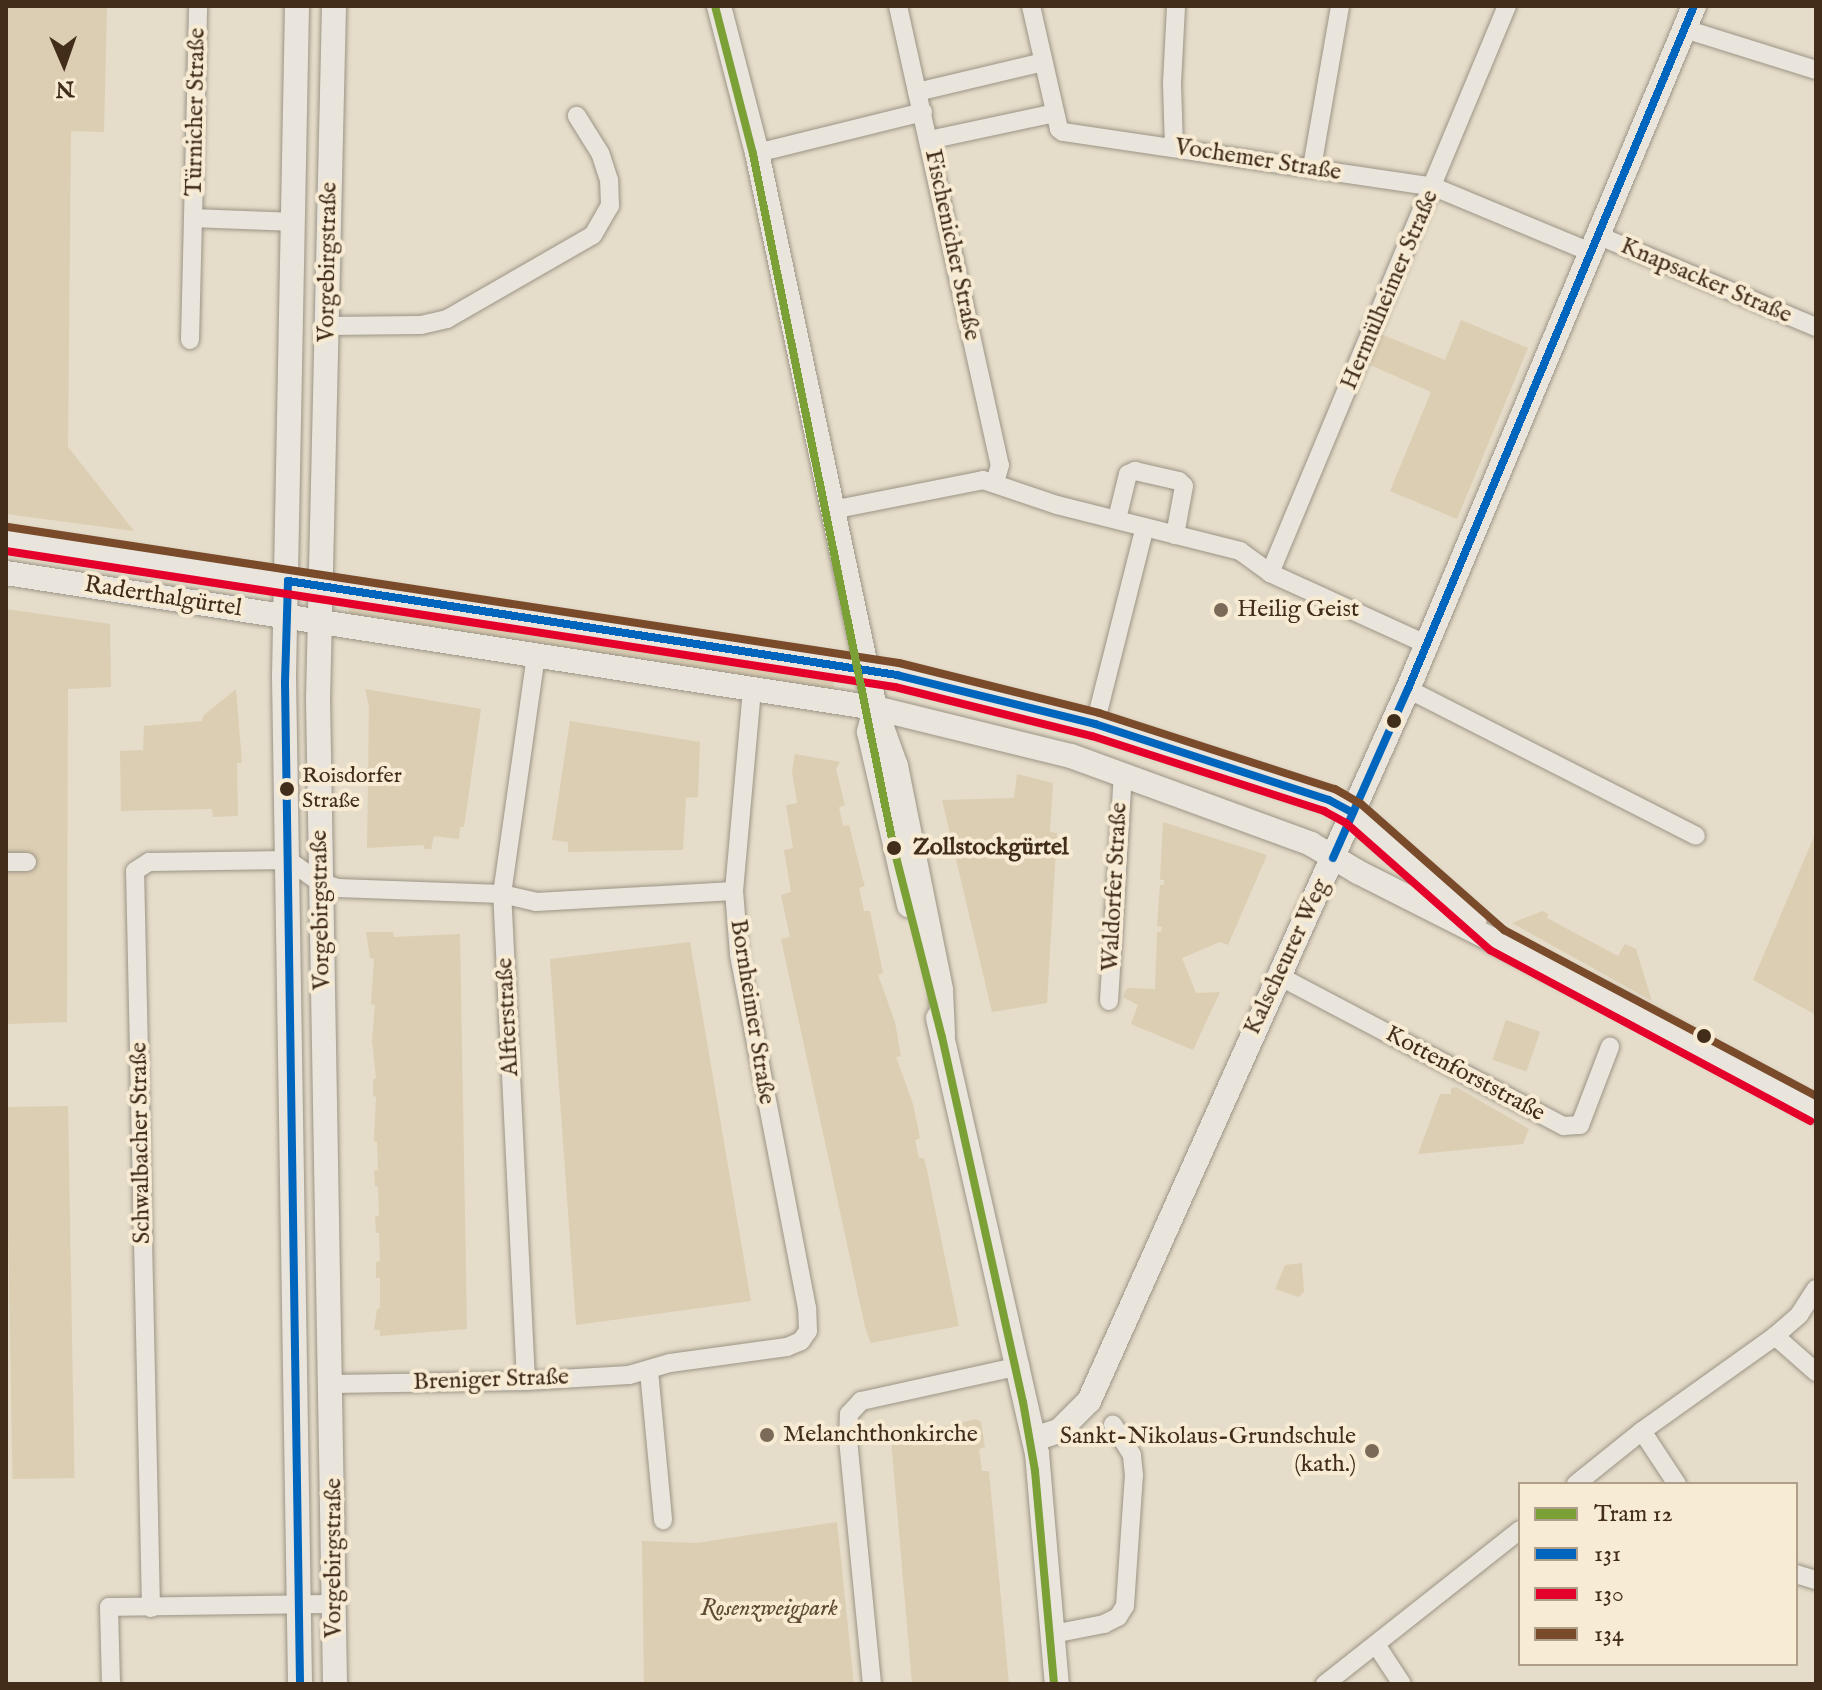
<!DOCTYPE html>
<html>
<head>
<meta charset="utf-8">
<style>
	body { margin:0 }
	#map { position:relative; width:1822px; height:1690px; overflow:hidden; background:#e5dcc9; font-family:"IM FELL English",serif }
	div>[style] { position:absolute }
	[style*='--x'] { left:calc(var(--x)*1px); top:calc(var(--y)*1px); width:calc(var(--w)*1px); rotate:calc(var(--a)*1deg) }
	.green>* { inset:0; background:#dcceb2; transform-origin:0 0 }
	.roads { filter:drop-shadow(0 0 2px #9c9486) drop-shadow(0 0 2px #9c9486) }
	.street>* { height:18px; margin:-9px; padding:0 9px; transform-origin:9px; border-radius:9px; background:#eae5dc }
	.secondary>* { height:24px; margin:-12px; padding:0 12px; transform-origin:12px; border-radius:12px; background:#eae5dc }
	.bus-1>* { height:8px; margin:-4px; padding:0 4px; transform-origin:4px; border-radius:4px; background:#0065bd }
	.bus-2>* { height:8px; margin:-4px; padding:0 4px; transform-origin:4px; border-radius:4px; background:#e4002b }
	.bus-3>* { height:8px; margin:-4px; padding:0 4px; transform-origin:4px; border-radius:4px; background:#7a4b2a }
	.tram-1>* { height:8px; margin:-4px; padding:0 4px; transform-origin:4px; border-radius:4px; background:#7aa036 }
	.dots>* { width:22px; height:22px; translate:-50% -50%; box-sizing:border-box; border:4px solid #f7ebd3; border-radius:50% }
	span { translate:-50% -50%; white-space:nowrap; text-align:center; line-height:1.15; -webkit-text-stroke:8px #f7ebd3; paint-order:stroke }
	.bus-label { font-size:22px; color:#422d1a }
	.left { translate:0 -50%; text-align:left }
	.street-label { font-size:24px; color:#422d1a }
	.poi-label { font-size:24px; color:#422d1a }
	.right { translate:-100% -50%; text-align:right }
	.stop-label { font-size:24px; color:#422d1a; font-weight:700 }
	.park-label { font-size:24px; color:#5f4b35; font-style:italic }
	.frame { position:absolute; inset:0; border:8px solid #422d1a; pointer-events:none }
	.legend { position:absolute; left:1518px; top:1482px; width:280px; height:184px; box-sizing:border-box; background:#f7ebd3; border:2px solid #af9f89; margin:0; padding:10px 14px; list-style:none; font-size:24px; color:#422d1a }
	.legend li { display:flex; align-items:center; gap:16px; height:40px }
	.legend b { width:40px; border:2px solid #af9f89 }
	.north { position:absolute; left:24px; top:24px; width:80px; height:80px; -webkit-text-stroke:6px #f7ebd3; paint-order:stroke; rotate:178deg; font-size:22px; font-weight:700; line-height:32px; text-align:center; color:#422d1a }
	.north::after { content:''; display:block; margin:auto; width:28px; height:36px; background:#422d1a; clip-path:polygon(50% 0,100% 100%,50% 72%,0 100%) }
</style>
</head>
<body>
<div id="map">
	<div class="green">
		<div style="clip-path:polygon(6px 6px,107px 6px,104px 132px,71px 131px,68px 447px,134px 531px,6px 514px)"></div>
		<div style="clip-path:polygon(1461px 320px,1528px 348px,1457px 519px,1390px 491px,1431px 392px,1366px 363px,1378px 333px,1445px 360px)"></div>
		<div style="clip-path:polygon(349px 604px,579px 641px,833px 675px,834px 691px,349px 615px)"></div>
		<div style="clip-path:polygon(6px 609px,110px 624px,111px 687px,68px 689px,67px 1022px,6px 1024px)"></div>
		<div style="clip-path:polygon(236px 689px,242px 763px,237px 763px,238px 816px,213px 817px,212px 809px,121px 811px,120px 751px,143px 750px,144px 726px,202px 721px,203px 716px)"></div>
		<div style="clip-path:polygon(365px 689px,481px 709px,464px 827px,460px 827px,459px 839px,434px 836px,431px 849px,424px 849px,424px 845px,367px 848px,369px 707px)"></div>
		<div style="clip-path:polygon(570px 721px,700px 742px,698px 797px,686px 798px,683px 850px,568px 852px,568px 842px,552px 840px)"></div>
		<div style="clip-path:polygon(795px 754px,840px 762px,836px 769px,845px 805px,839px 807px,843px 826px,849px 825px,863px 880px,865px 886px,859px 888px,864px 911px,870px 911px,883px 973px,878px 975px,895px 1022px,901px 1056px,896px 1057px,913px 1104px,920px 1138px,915px 1140px,919px 1158px,924px 1158px,927px 1170px,959px 1326px,871px 1343px,865px 1327px,781px 939px,790px 937px,781px 895px,791px 892px,784px 850px,793px 848px,786px 805px,797px 803px,792px 771px)"></div>
		<div style="clip-path:polygon(1017px 774px,1053px 783px,1050px 832px,1057px 833px,1047px 1003px,992px 1012px,942px 800px,1014px 798px)"></div>
		<div style="clip-path:polygon(1163px 822px,1267px 855px,1228px 945px,1220px 942px,1182px 958px,1196px 993px,1220px 992px,1193px 1050px,1131px 1024px,1138px 1005px,1123px 997px,1127px 988px,1155px 989px,1157px 932px,1161px 932px,1162px 927px,1157px 926px,1160px 885px,1164px 885px,1164px 880px,1160px 880px)"></div>
		<div style="clip-path:polygon(1816px 832px,1816px 1015px,1753px 980px)"></div>
		<div style="clip-path:polygon(1543px 911px,1548px 914px,1547px 918px,1618px 956px,1625px 944px,1636px 949px,1652px 1001px,1512px 923px)"></div>
		<div style="clip-path:polygon(366px 932px,393px 932px,394px 937px,460px 934px,467px 1329px,380px 1336px,380px 1330px,374px 1330px,377px 1309px,380px 1308px,380px 1278px,376px 1278px,376px 1262px,380px 1261px,379px 1233px,376px 1233px,375px 1216px,379px 1216px,378px 1187px,375px 1186px,374px 1171px,378px 1170px,377px 1142px,374px 1141px,376px 1097px,373px 1096px,373px 1079px,376px 1078px,372px 1041px,375px 1005px,371px 1004px,374px 959px,370px 958px)"></div>
		<div style="clip-path:polygon(690px 942px,751px 1301px,576px 1325px,550px 959px)"></div>
		<div style="left:1506px;top:1020px;width:36px;height:42px;rotate:19deg"></div>
		<div style="clip-path:polygon(1456px 1087px,1529px 1129px,1523px 1144px,1418px 1154px,1440px 1094px,1451px 1094px,1451px 1088px)"></div>
		<div style="left:68px;top:1106px;width:372px;height:62px;rotate:89deg"></div>
		<div style="clip-path:polygon(1302px 1263px,1304px 1292px,1299px 1297px,1275px 1289px,1285px 1265px)"></div>
		<div style="clip-path:polygon(976px 1419px,981px 1422px,985px 1447px,979px 1449px,982px 1471px,989px 1471px,1009px 1684px,912px 1684px,891px 1439px)"></div>
		<div style="clip-path:polygon(837px 1522px,854px 1684px,644px 1684px,642px 1541px,696px 1543px)"></div>
	</div>
	<div class="roads">
		<div class="street">
			<div style="--x:898;--y:6;--w:470;--a:77.5"></div>
			<div style="--x:1000;--y:465;--w:19;--a:106"></div>
			<div style="--x:1031;--y:6;--w:126;--a:77.2"></div>
			<div style="--x:1059;--y:129;--w:5;--a:37"></div>
			<div style="--x:1063;--y:132;--w:375;--a:8.4"></div>
			<div style="--x:1434;--y:187;--w:169;--a:22.6"></div>
			<div style="--x:1685;--y:29;--w:137;--a:17.4"></div>
			<div style="--x:917;--y:92;--w:130;--a:-13.3"></div>
			<div style="--x:929;--y:140;--w:129;--a:-12.1"></div>
			<div style="--x:1174;--y:147;--w:64;--a:-91.8"></div>
			<div style="--x:1172;--y:83;--w:77;--a:-87"></div>
			<div style="--x:757;--y:153;--w:171;--a:-13.9"></div>
			<div style="--x:1312;--y:167;--w:163;--a:-80.1"></div>
			<div style="--x:194;--y:218;--w:99;--a:2.3"></div>
			<div style="--x:1597;--y:235;--w:238;--a:22.8"></div>
			<div style="--x:327;--y:326;--w:94;--a:-0.6"></div>
			<div style="--x:421;--y:325;--w:27;--a:-13"></div>
			<div style="--x:447;--y:319;--w:168;--a:-29.9"></div>
			<div style="--x:593;--y:235;--w:34;--a:-60"></div>
			<div style="--x:610;--y:206;--w:26;--a:-92"></div>
			<div style="--x:609;--y:180;--w:28;--a:-108"></div>
			<div style="--x:600;--y:153;--w:44;--a:-121.9"></div>
			<div style="--x:190;--y:340;--w:334;--a:-88.6"></div>
			<div style="--x:832;--y:510;--w:154;--a:-11.2"></div>
			<div style="--x:983;--y:480;--w:78;--a:18.7"></div>
			<div style="--x:1057;--y:505;--w:189;--a:14.1"></div>
			<div style="--x:1240;--y:551;--w:37;--a:36"></div>
			<div style="--x:1270;--y:573;--w:171;--a:24.5"></div>
			<div style="--x:1117;--y:519;--w:46;--a:-76.3"></div>
			<div style="--x:1128;--y:474;--w:8;--a:-23"></div>
			<div style="--x:1135;--y:471;--w:45;--a:12.8"></div>
			<div style="--x:1179;--y:481;--w:7;--a:45"></div>
			<div style="--x:1184;--y:486;--w:50;--a:100.4"></div>
			<div style="--x:1270;--y:573;--w:615;--a:-67.32"></div>
			<div style="--x:1408;--y:689;--w:323;--a:27"></div>
			<div style="--x:1095;--y:724;--w:203;--a:-75.8"></div>
			<div style="--x:6;--y:862;--w:21;--a:0"></div>
			<div style="--x:1277;--y:975;--w:324;--a:27.8"></div>
			<div style="--x:1564;--y:1126;--w:16;--a:-4"></div>
			<div style="--x:1580;--y:1125;--w:84;--a:-69"></div>
			<div style="--x:1109;--y:1001;--w:227;--a:-86.5"></div>
			<div style="--x:1775;--y:1336;--w:55;--a:41.3"></div>
			<div style="--x:649;--y:1371;--w:150;--a:84.6"></div>
			<div style="--x:526;--y:1381;--w:488;--a:-92.8"></div>
			<div style="--x:502;--y:894;--w:240;--a:-81.9"></div>
			<div style="--x:332;--y:1384;--w:194;--a:-0.9"></div>
			<div style="--x:526;--y:1381;--w:103;--a:-3.3"></div>
			<div style="--x:629;--y:1375;--w:43;--a:-16.3"></div>
			<div style="--x:670;--y:1363;--w:118;--a:-7.8"></div>
			<div style="--x:787;--y:1347;--w:15;--a:-23"></div>
			<div style="--x:801;--y:1341;--w:12;--a:-55"></div>
			<div style="--x:808;--y:1331;--w:23;--a:-92"></div>
			<div style="--x:807;--y:1308;--w:360;--a:-100.9"></div>
			<div style="--x:739;--y:954;--w:63;--a:-94.5"></div>
			<div style="--x:734;--y:891;--w:202;--a:-84.9"></div>
			<div style="--x:1642;--y:1431;--w:64;--a:56.6"></div>
			<div style="--x:1576;--y:1484;--w:85;--a:-38.8"></div>
			<div style="--x:1642;--y:1431;--w:163;--a:-35.5"></div>
			<div style="--x:1775;--y:1336;--w:32;--a:-41"></div>
			<div style="--x:1799;--y:1315;--w:31;--a:-57"></div>
			<div style="--x:1796;--y:1574;--w:21;--a:17"></div>
			<div style="--x:151;--y:1608;--w:737;--a:-91.24"></div>
			<div style="--x:135;--y:871;--w:17;--a:-33"></div>
			<div style="--x:149;--y:862;--w:139;--a:-0.8"></div>
			<div style="--x:288;--y:860;--w:38;--a:35"></div>
			<div style="--x:319;--y:882;--w:20;--a:18"></div>
			<div style="--x:338;--y:888;--w:164;--a:2.1"></div>
			<div style="--x:502;--y:894;--w:35;--a:13"></div>
			<div style="--x:536;--y:902;--w:198;--a:-3.2"></div>
			<div style="--x:1053;--y:1634;--w:52;--a:-11.1"></div>
			<div style="--x:1104;--y:1624;--w:16;--a:-27"></div>
			<div style="--x:1118;--y:1617;--w:13;--a:-58"></div>
			<div style="--x:1125;--y:1606;--w:131;--a:-86.1"></div>
			<div style="--x:1134;--y:1475;--w:20;--a:-96"></div>
			<div style="--x:1132;--y:1455;--w:36;--a:-122"></div>
			<div style="--x:1377;--y:1646;--w:45;--a:56.7"></div>
			<div style="--x:111;--y:1684;--w:77;--a:-91.5"></div>
			<div style="--x:109;--y:1607;--w:226;--a:-0.8"></div>
			<div style="--x:872;--y:1684;--w:244;--a:-95.6"></div>
			<div style="--x:848;--y:1441;--w:27;--a:-88"></div>
			<div style="--x:849;--y:1414;--w:18;--a:-47"></div>
			<div style="--x:861;--y:1401;--w:163;--a:-12.4"></div>
			<div style="--x:1325;--y:1684;--w:248;--a:-38.3"></div>
		</div>
		<div class="secondary">
			<div style="--x:297;--y:6;--w:670;--a:91.11"></div>
			<div style="--x:284;--y:676;--w:1008;--a:89.09"></div>
			<div style="--x:334;--y:6;--w:693;--a:91.32"></div>
			<div style="--x:318;--y:699;--w:985;--a:89.01"></div>
			<div style="--x:719;--y:6;--w:152;--a:75.5"></div>
			<div style="--x:757;--y:153;--w:567;--a:78"></div>
			<div style="--x:875;--y:708;--w:62;--a:70.1"></div>
			<div style="--x:896;--y:766;--w:228;--a:78.6"></div>
			<div style="--x:941;--y:990;--w:44;--a:87.4"></div>
			<div style="--x:6;--y:539;--w:901;--a:8.68"></div>
			<div style="--x:897;--y:675;--w:204;--a:13.9"></div>
			<div style="--x:1095;--y:724;--w:246;--a:18"></div>
			<div style="--x:1329;--y:800;--w:27;--a:28"></div>
			<div style="--x:1353;--y:813;--w:162;--a:41.5"></div>
			<div style="--x:6;--y:573;--w:879;--a:8.83"></div>
			<div style="--x:875;--y:708;--w:202;--a:13.8"></div>
			<div style="--x:1071;--y:756;--w:256;--a:20.1"></div>
			<div style="--x:1311;--y:844;--w:55;--a:30.8"></div>
			<div style="--x:1358;--y:872;--w:304;--a:26.8"></div>
			<div style="--x:1629;--y:1009;--w:213;--a:28.4"></div>
			<div style="--x:875;--y:708;--w:25;--a:104"></div>
			<div style="--x:869;--y:732;--w:178;--a:77"></div>
			<div style="--x:938;--y:1018;--w:446;--a:77.2"></div>
			<div style="--x:1037;--y:1453;--w:232;--a:85.1"></div>
			<div style="--x:1034;--y:1439;--w:26;--a:-18"></div>
			<div style="--x:1059;--y:1431;--w:42;--a:-45"></div>
			<div style="--x:1089;--y:1401;--w:780;--a:-65.87"></div>
			<div style="--x:1408;--y:689;--w:740;--a:-67.28"></div>
		</div>
	</div>
	<div class="bus-1">
		<div style="--x:288;--y:581;--w:102;--a:91.7"></div>
		<div style="--x:285;--y:683;--w:1001;--a:89.14"></div>
		<div style="--x:288;--y:581;--w:616;--a:8.77"></div>
		<div style="--x:897;--y:675;--w:204;--a:13.9"></div>
		<div style="--x:1095;--y:724;--w:246;--a:18"></div>
		<div style="--x:1329;--y:800;--w:27;--a:28"></div>
		<div style="--x:1333;--y:858;--w:185;--a:-66.1"></div>
		<div style="--x:1408;--y:689;--w:740;--a:-67.28"></div>
	</div>
	<div class="bus-2">
		<div style="--x:6;--y:551;--w:899;--a:8.7"></div>
		<div style="--x:895;--y:687;--w:203;--a:14"></div>
		<div style="--x:1092;--y:736;--w:244;--a:17.9"></div>
		<div style="--x:1324;--y:811;--w:25;--a:29"></div>
		<div style="--x:1346;--y:823;--w:192;--a:41.4"></div>
		<div style="--x:1490;--y:950;--w:363;--a:28.1"></div>
	</div>
	<div class="bus-3">
		<div style="--x:8;--y:527;--w:901;--a:8.68"></div>
		<div style="--x:899;--y:663;--w:206;--a:14"></div>
		<div style="--x:1099;--y:713;--w:248;--a:17.9"></div>
		<div style="--x:1335;--y:789;--w:30;--a:30"></div>
		<div style="--x:1361;--y:804;--w:191;--a:41.4"></div>
		<div style="--x:1504;--y:930;--w:353;--a:28"></div>
	</div>
	<div class="tram-1">
		<div style="--x:715;--y:6;--w:153;--a:75.6"></div>
		<div style="--x:753;--y:154;--w:709;--a:78.53"></div>
		<div style="--x:894;--y:849;--w:194;--a:75.7"></div>
		<div style="--x:942;--y:1037;--w:374;--a:77.5"></div>
		<div style="--x:1023;--y:1402;--w:70;--a:80.1"></div>
		<div style="--x:1035;--y:1471;--w:214;--a:84.9"></div>
	</div>
	<div class="dots">
		<div style="left:1221px;top:610px;background:#7b6a57"></div>
		<div style="left:1394px;top:721px;background:#422d1a"></div>
		<div style="left:287px;top:789px;background:#422d1a"></div>
		<div style="left:894px;top:848px;background:#422d1a"></div>
		<div style="left:1704px;top:1036px;background:#422d1a"></div>
		<div style="left:767px;top:1435px;background:#7b6a57"></div>
		<div style="left:1372px;top:1451px;background:#7b6a57"></div>
	</div>
	<div class="bus-label">
		<span class="left" style="left:302px;top:789px">Roisdorfer<br>Straße</span>
	</div>
	<div class="street-label">
		<span style="left:196px;top:112px;rotate:-89deg">Türnicher Straße</span>
		<span style="left:1258px;top:160px;rotate:9deg">Vochemer Straße</span>
		<span style="left:952px;top:245px;rotate:78deg">Fischenicher Straße</span>
		<span style="left:328px;top:262px;rotate:-89deg">Vorgebirgstraße</span>
		<span style="left:1706px;top:281px;rotate:23deg">Knapsacker Straße</span>
		<span style="left:1390px;top:290px;rotate:-67deg">Hermülheimer Straße</span>
		<span style="left:163px;top:597px;rotate:9deg">Raderthalgürtel</span>
		<span style="left:1115px;top:887px;rotate:-87deg">Waldorfer Straße</span>
		<span style="left:321px;top:910px;rotate:-91deg">Vorgebirgstraße</span>
		<span style="left:1287px;top:957px;rotate:-65deg">Kalscheurer Weg</span>
		<span style="left:752px;top:1012px;rotate:81deg">Bornheimer Straße</span>
		<span style="left:508px;top:1017px;rotate:-93deg">Alfterstraße</span>
		<span style="left:1465px;top:1074px;rotate:28deg">Kottenforststraße</span>
		<span style="left:141px;top:1143px;rotate:-91deg">Schwalbacher Straße</span>
		<span style="left:491px;top:1380px;rotate:-2deg">Breniger Straße</span>
		<span style="left:334px;top:1558px;rotate:-90deg">Vorgebirgstraße</span>
	</div>
	<div class="poi-label">
		<span class="left" style="left:1237px;top:610px">Heilig Geist</span>
		<span class="left" style="left:783px;top:1435px">Melanchthonkirche</span>
		<span class="right" style="left:1356px;top:1451px">Sankt-Nikolaus-Grundschule<br>(kath.)</span>
	</div>
	<div class="stop-label">
		<span class="left" style="left:913px;top:848px">Zollstockgürtel</span>
	</div>
	<div class="park-label">
		<span style="left:769px;top:1609px">Rosenzweigpark</span>
	</div>
	<div class="frame"></div>
	<ul class="legend">
	<li><b style="height:10px;background:#7aa036"></b>Tram 12</li>
	<li><b style="height:10px;background:#0065bd"></b>131</li>
	<li><b style="height:10px;background:#e4002b"></b>130</li>
	<li><b style="height:10px;background:#7a4b2a"></b>134</li>
	</ul>
	<div class="north">N</div>
</div>
</body>
</html>
